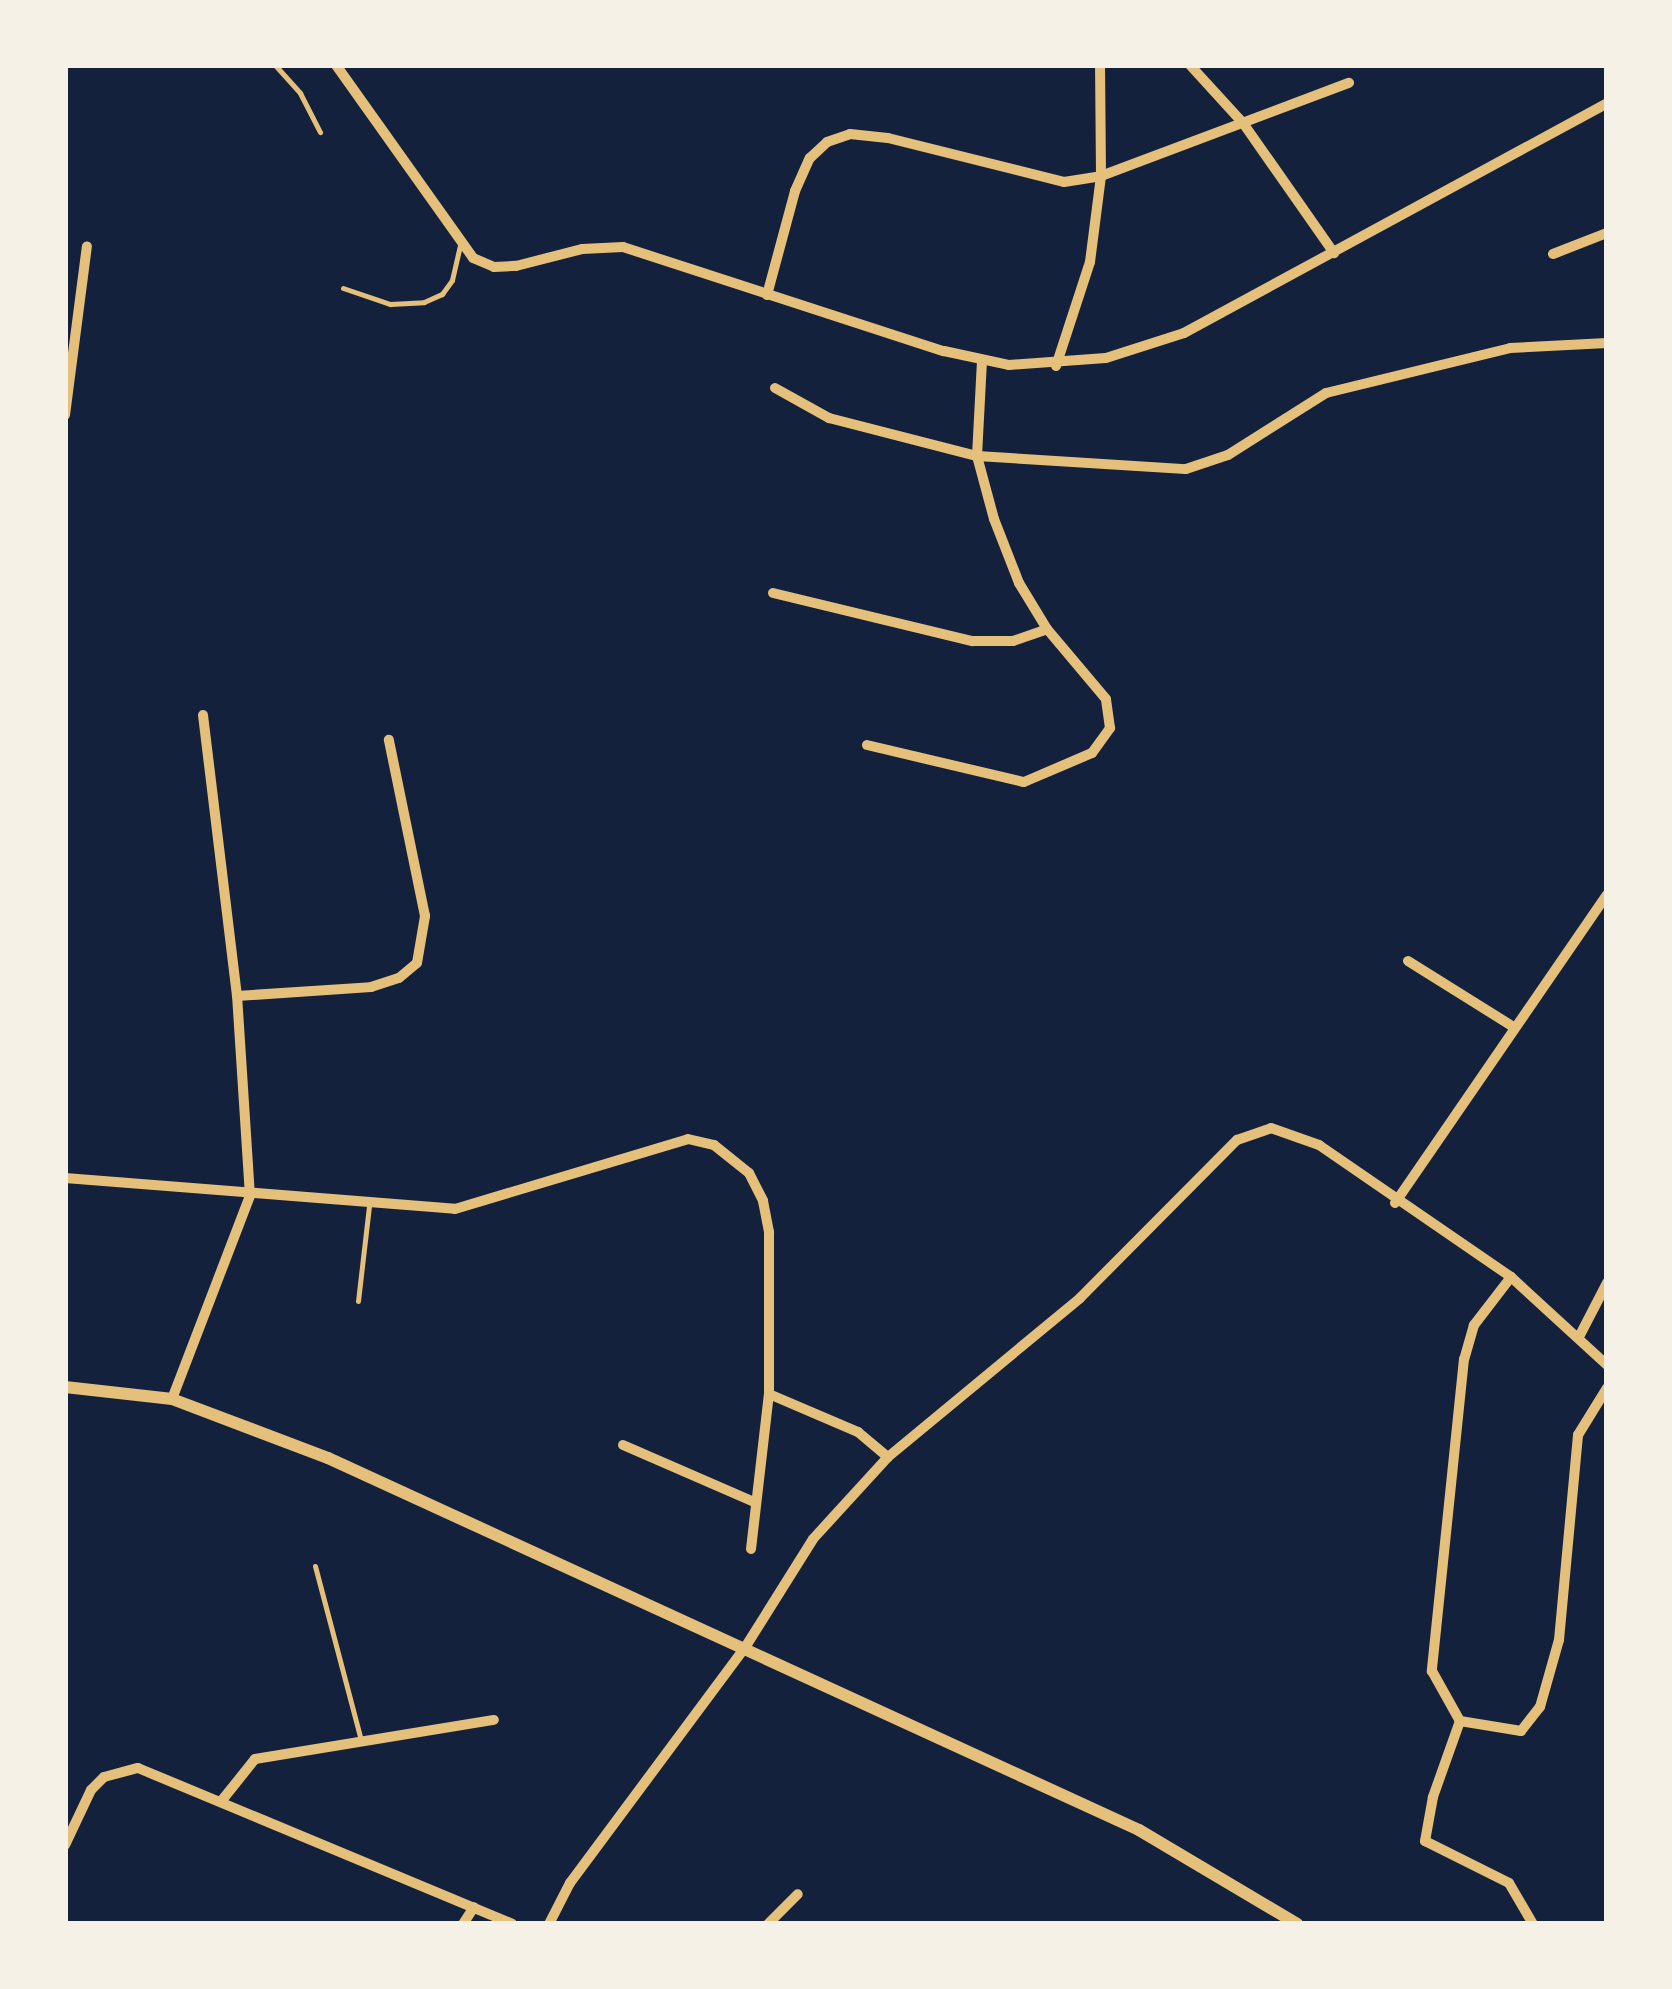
<!DOCTYPE html>
<html>
<head>
<meta charset="utf-8">
<style>
	body { margin:0 }
	#map { position:relative; width:1672px; height:1989px; overflow:hidden; background:#14213d; font-family:"Source Sans 3",sans-serif }
	div>[style] { position:absolute }
	[style*='--x'] { left:calc(var(--x)*1px); top:calc(var(--y)*1px); width:calc(var(--w)*1px); rotate:calc(var(--a)*1deg) }
	.service>* { height:5px; margin:-2.5px; padding:0 2.5px; transform-origin:2.5px; border-radius:2.5px; background:#e5c07b }
	.minor>* { height:10px; margin:-5px; padding:0 5px; transform-origin:5px; border-radius:5px; background:#e5c07b }
	.tertiary>* { height:12px; margin:-6px; padding:0 6px; transform-origin:6px; border-radius:6px; background:#e5c07b }
	span { translate:-50% -50%; white-space:nowrap; text-align:center; line-height:1.15; -webkit-text-stroke:10px #f6f1e7; paint-order:stroke }
	.frame { position:absolute; inset:0; border:68px solid #f6f1e7; pointer-events:none }
</style>
</head>
<body>
<div id="map">
	<div class="service">
		<div style="--x:275;--y:65;--w:38;--a:48"></div>
		<div style="--x:300;--y:93;--w:44;--a:62.9"></div>
		<div style="--x:343;--y:288;--w:50;--a:18.8"></div>
		<div style="--x:390;--y:304;--w:34;--a:-3"></div>
		<div style="--x:424;--y:302;--w:20;--a:-24"></div>
		<div style="--x:442;--y:294;--w:17;--a:-54"></div>
		<div style="--x:452;--y:280;--w:36;--a:-77"></div>
		<div style="--x:358;--y:1301;--w:96;--a:-83.4"></div>
		<div style="--x:315;--y:1566;--w:180;--a:75.2"></div>
	</div>
	<div class="minor">
		<div style="--x:336;--y:65;--w:237;--a:54.6"></div>
		<div style="--x:473;--y:258;--w:23;--a:23"></div>
		<div style="--x:494;--y:267;--w:22;--a:-3"></div>
		<div style="--x:516;--y:266;--w:68;--a:-14.4"></div>
		<div style="--x:582;--y:249;--w:41;--a:-2.8"></div>
		<div style="--x:623;--y:247;--w:337;--a:18"></div>
		<div style="--x:944;--y:351;--w:66;--a:12.2"></div>
		<div style="--x:1009;--y:365;--w:97;--a:-4.1"></div>
		<div style="--x:1106;--y:358;--w:82;--a:-17.8"></div>
		<div style="--x:1184;--y:333;--w:481;--a:-28.5"></div>
		<div style="--x:1190;--y:65;--w:79;--a:47.6"></div>
		<div style="--x:1243;--y:123;--w:159;--a:55"></div>
		<div style="--x:1553;--y:254;--w:58;--a:-21.3"></div>
		<div style="--x:767;--y:295;--w:108;--a:-74.9"></div>
		<div style="--x:795;--y:191;--w:36;--a:-66"></div>
		<div style="--x:810;--y:158;--w:23;--a:-43"></div>
		<div style="--x:827;--y:142;--w:24;--a:-19"></div>
		<div style="--x:850;--y:134;--w:38;--a:6"></div>
		<div style="--x:888;--y:138;--w:181;--a:14"></div>
		<div style="--x:1064;--y:182;--w:37;--a:-9"></div>
		<div style="--x:1101;--y:176;--w:265;--a:-20.6"></div>
		<div style="--x:1056;--y:366;--w:109;--a:-71.9"></div>
		<div style="--x:1090;--y:262;--w:87;--a:-82.7"></div>
		<div style="--x:1101;--y:176;--w:111;--a:-90.5"></div>
		<div style="--x:775;--y:388;--w:62;--a:29.1"></div>
		<div style="--x:829;--y:418;--w:153;--a:14.4"></div>
		<div style="--x:977;--y:456;--w:209;--a:3.6"></div>
		<div style="--x:1186;--y:469;--w:44;--a:-18.4"></div>
		<div style="--x:1228;--y:455;--w:116;--a:-32.3"></div>
		<div style="--x:1326;--y:393;--w:189;--a:-13.7"></div>
		<div style="--x:1510;--y:348;--w:97;--a:-3"></div>
		<div style="--x:65;--y:415;--w:170;--a:-82.6"></div>
		<div style="--x:773;--y:593;--w:205;--a:13.6"></div>
		<div style="--x:972;--y:641;--w:41;--a:0"></div>
		<div style="--x:1013;--y:641;--w:36;--a:-19"></div>
		<div style="--x:867;--y:745;--w:161;--a:13.3"></div>
		<div style="--x:1024;--y:782;--w:74;--a:-23.1"></div>
		<div style="--x:1092;--y:753;--w:31;--a:-54"></div>
		<div style="--x:1110;--y:728;--w:29;--a:-98"></div>
		<div style="--x:1106;--y:699;--w:92;--a:-130.1"></div>
		<div style="--x:1047;--y:629;--w:54;--a:-121.3"></div>
		<div style="--x:1019;--y:583;--w:69;--a:-111.3"></div>
		<div style="--x:994;--y:519;--w:65;--a:-105.1"></div>
		<div style="--x:977;--y:456;--w:94;--a:-87"></div>
		<div style="--x:1408;--y:961;--w:123;--a:32"></div>
		<div style="--x:237;--y:996;--w:134;--a:-3.8"></div>
		<div style="--x:371;--y:987;--w:29;--a:-18"></div>
		<div style="--x:399;--y:978;--w:23;--a:-40"></div>
		<div style="--x:417;--y:963;--w:48;--a:-80.3"></div>
		<div style="--x:425;--y:916;--w:180;--a:-101.6"></div>
		<div style="--x:65;--y:1178;--w:391;--a:4.5"></div>
		<div style="--x:455;--y:1209;--w:243;--a:-16.7"></div>
		<div style="--x:688;--y:1139;--w:27;--a:13"></div>
		<div style="--x:714;--y:1145;--w:45;--a:38.7"></div>
		<div style="--x:749;--y:1173;--w:31;--a:63"></div>
		<div style="--x:763;--y:1201;--w:32;--a:79"></div>
		<div style="--x:769;--y:1232;--w:162;--a:90"></div>
		<div style="--x:769;--y:1394;--w:97;--a:23.1"></div>
		<div style="--x:858;--y:1432;--w:39;--a:40"></div>
		<div style="--x:1395;--y:1203;--w:374;--a:-55.5"></div>
		<div style="--x:1511;--y:1277;--w:61;--a:127.6"></div>
		<div style="--x:1474;--y:1325;--w:35;--a:106"></div>
		<div style="--x:1464;--y:1359;--w:314;--a:95.9"></div>
		<div style="--x:1432;--y:1671;--w:57;--a:60.8"></div>
		<div style="--x:1460;--y:1721;--w:62;--a:9.3"></div>
		<div style="--x:1521;--y:1731;--w:31;--a:-52"></div>
		<div style="--x:1540;--y:1707;--w:70;--a:-74.2"></div>
		<div style="--x:1559;--y:1640;--w:206;--a:-84.7"></div>
		<div style="--x:1578;--y:1435;--w:55;--a:-58.3"></div>
		<div style="--x:1580;--y:1335;--w:59;--a:-62.6"></div>
		<div style="--x:172;--y:1399;--w:217;--a:-69"></div>
		<div style="--x:250;--y:1196;--w:200;--a:-93.7"></div>
		<div style="--x:237;--y:996;--w:283;--a:-96.9"></div>
		<div style="--x:623;--y:1445;--w:143;--a:23.5"></div>
		<div style="--x:751;--y:1549;--w:156;--a:-83.4"></div>
		<div style="--x:1460;--y:1721;--w:81;--a:109.6"></div>
		<div style="--x:1433;--y:1797;--w:45;--a:100.3"></div>
		<div style="--x:1425;--y:1841;--w:94;--a:26.6"></div>
		<div style="--x:1509;--y:1883;--w:48;--a:59.7"></div>
		<div style="--x:223;--y:1799;--w:51;--a:-51.3"></div>
		<div style="--x:255;--y:1759;--w:242;--a:-9.3"></div>
		<div style="--x:65;--y:1845;--w:61;--a:-64.7"></div>
		<div style="--x:91;--y:1790;--w:18;--a:-45"></div>
		<div style="--x:104;--y:1777;--w:35;--a:-15"></div>
		<div style="--x:138;--y:1768;--w:405;--a:22.6"></div>
		<div style="--x:463;--y:1924;--w:20;--a:-57"></div>
		<div style="--x:549;--y:1924;--w:46;--a:-62.9"></div>
		<div style="--x:570;--y:1883;--w:295;--a:-53.4"></div>
		<div style="--x:746;--y:1646;--w:126;--a:-57.9"></div>
		<div style="--x:813;--y:1539;--w:111;--a:-47.6"></div>
		<div style="--x:888;--y:1457;--w:249;--a:-39.6"></div>
		<div style="--x:1080;--y:1298;--w:223;--a:-45.2"></div>
		<div style="--x:1237;--y:1140;--w:36;--a:-19"></div>
		<div style="--x:1271;--y:1128;--w:51;--a:19.5"></div>
		<div style="--x:1319;--y:1145;--w:233;--a:34.5"></div>
		<div style="--x:1511;--y:1277;--w:130;--a:42.5"></div>
		<div style="--x:768;--y:1924;--w:42;--a:-45"></div>
	</div>
	<div class="tertiary">
		<div style="--x:65;--y:1387;--w:108;--a:6.4"></div>
		<div style="--x:172;--y:1399;--w:167;--a:20.7"></div>
		<div style="--x:328;--y:1458;--w:892;--a:24.64"></div>
		<div style="--x:1139;--y:1830;--w:184;--a:30.7"></div>
	</div>
	<div class="frame"></div>
</div>
</body>
</html>
